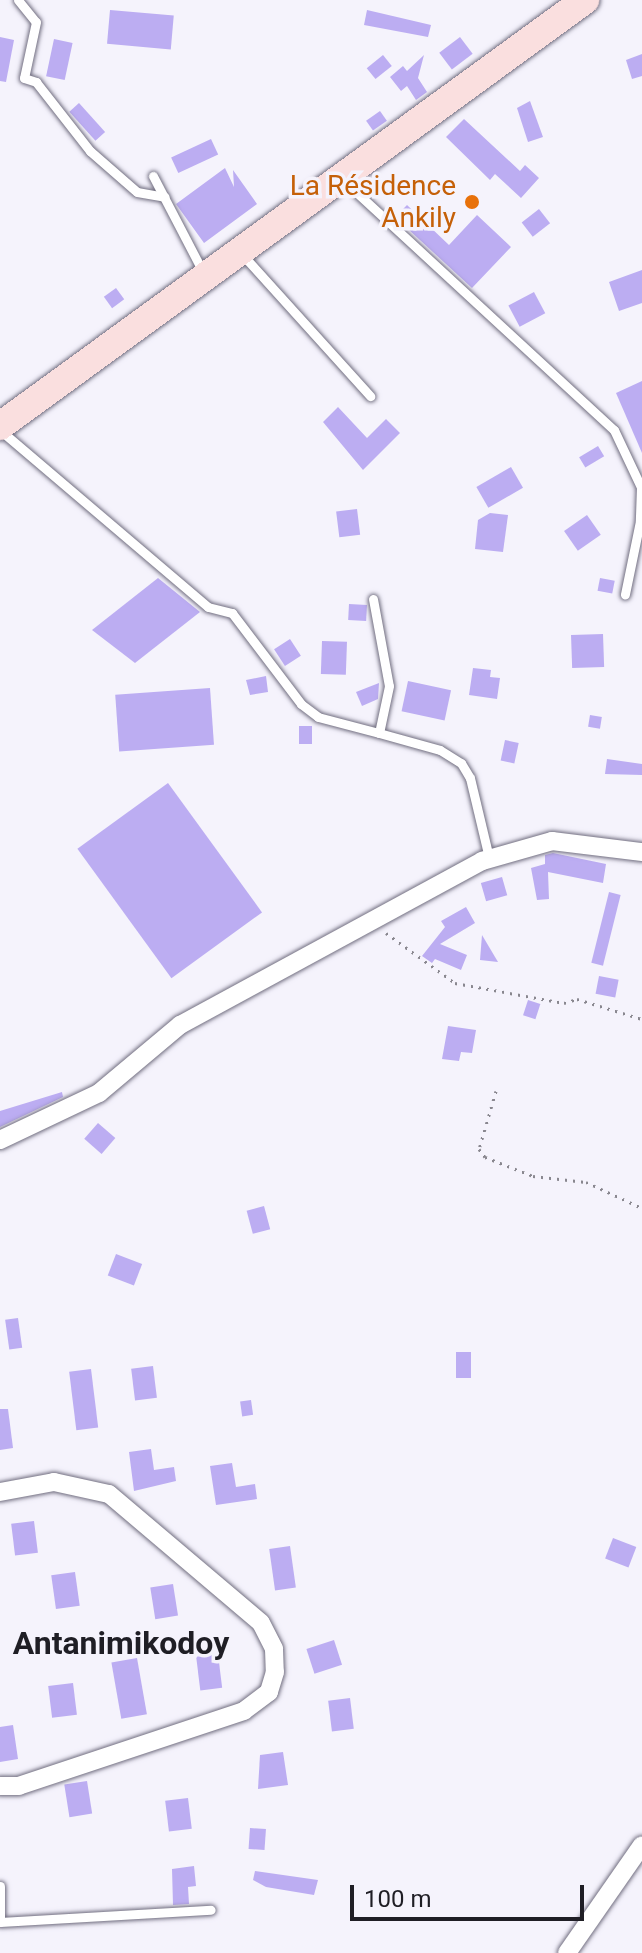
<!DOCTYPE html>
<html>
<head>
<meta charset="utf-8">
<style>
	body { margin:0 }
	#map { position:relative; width:642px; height:1953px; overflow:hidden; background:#f5f3fc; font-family:Roboto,sans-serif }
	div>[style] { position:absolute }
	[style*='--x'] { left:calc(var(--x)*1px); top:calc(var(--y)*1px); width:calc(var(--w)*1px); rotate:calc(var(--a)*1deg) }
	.building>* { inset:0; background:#bcadf2; transform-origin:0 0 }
	.path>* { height:3px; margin-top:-1.5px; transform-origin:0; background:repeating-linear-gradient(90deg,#89878f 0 2px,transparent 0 8px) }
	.roads { filter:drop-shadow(0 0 2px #716e80) drop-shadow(0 0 2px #716e80) }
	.lane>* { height:9px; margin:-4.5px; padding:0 4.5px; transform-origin:4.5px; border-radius:4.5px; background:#fff }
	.street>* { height:18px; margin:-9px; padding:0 9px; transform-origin:9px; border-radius:9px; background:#fff }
	.primary>* { height:28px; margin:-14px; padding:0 14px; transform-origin:14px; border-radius:14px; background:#fadfdf }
	.dots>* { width:22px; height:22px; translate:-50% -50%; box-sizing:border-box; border:4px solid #f5f3fc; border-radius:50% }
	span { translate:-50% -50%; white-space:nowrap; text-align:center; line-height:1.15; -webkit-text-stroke:7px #f5f3fc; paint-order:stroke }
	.food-label { font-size:28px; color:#c56008 }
	.right { translate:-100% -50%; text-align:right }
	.quarter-label { font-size:32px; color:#1f1e25; font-weight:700 }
	.scale { position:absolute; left:350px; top:1885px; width:234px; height:36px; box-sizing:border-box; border:4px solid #1f1e25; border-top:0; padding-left:10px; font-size:24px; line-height:28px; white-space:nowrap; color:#1f1e25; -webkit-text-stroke:6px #f5f3fc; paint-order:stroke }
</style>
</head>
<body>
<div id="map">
	<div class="building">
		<div style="left:110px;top:10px;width:64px;height:34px;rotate:5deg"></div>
		<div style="clip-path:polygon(367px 10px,431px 25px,428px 37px,364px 25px)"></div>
		<div style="clip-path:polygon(0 37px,14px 40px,6px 82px,0 81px)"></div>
		<div style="left:460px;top:37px;width:21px;height:26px;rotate:53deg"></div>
		<div style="left:54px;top:39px;width:19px;height:38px;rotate:12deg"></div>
		<div style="clip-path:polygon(642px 54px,642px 76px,632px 79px,626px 60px)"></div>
		<div style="left:383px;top:55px;width:14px;height:21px;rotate:51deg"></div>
		<div style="clip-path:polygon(424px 55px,418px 78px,427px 92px,416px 100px,407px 86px,401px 91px,390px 77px,403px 66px,407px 71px)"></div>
		<div style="clip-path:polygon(530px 101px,543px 137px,528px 142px,517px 108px)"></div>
		<div style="left:79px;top:103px;width:39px;height:13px;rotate:48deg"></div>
		<div style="left:380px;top:111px;width:12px;height:17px;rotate:55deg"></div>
		<div style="clip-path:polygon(464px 119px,520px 171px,525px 165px,539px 178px,521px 198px,495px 174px,490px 180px,446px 137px)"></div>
		<div style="left:211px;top:139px;width:17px;height:44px;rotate:65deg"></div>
		<div style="clip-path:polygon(225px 168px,234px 187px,233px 170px,257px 204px,204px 243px,176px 204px)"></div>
		<div style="clip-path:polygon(407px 205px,449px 245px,477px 215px,511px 247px,472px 288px,395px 217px)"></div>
		<div style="left:539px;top:209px;width:18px;height:22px;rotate:52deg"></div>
		<div style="clip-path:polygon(642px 270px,642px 303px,619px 311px,609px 282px)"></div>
		<div style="left:116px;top:288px;width:14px;height:15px;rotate:54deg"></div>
		<div style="left:534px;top:292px;width:24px;height:29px;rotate:62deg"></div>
		<div style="clip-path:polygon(642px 381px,642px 453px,616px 393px)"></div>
		<div style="clip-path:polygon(338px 407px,367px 438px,386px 419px,400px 433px,363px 470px,323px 422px)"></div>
		<div style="left:598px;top:446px;width:12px;height:22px;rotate:59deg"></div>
		<div style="left:511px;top:467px;width:24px;height:40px;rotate:60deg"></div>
		<div style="left:357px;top:509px;width:26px;height:21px;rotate:83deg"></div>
		<div style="clip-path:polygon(490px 513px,508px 515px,503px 552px,475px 549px,478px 520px)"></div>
		<div style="left:587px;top:515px;width:24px;height:28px;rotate:55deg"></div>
		<div style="clip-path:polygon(158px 578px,200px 612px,135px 663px,92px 630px)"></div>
		<div style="left:600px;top:578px;width:15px;height:13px;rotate:11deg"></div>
		<div style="left:349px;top:604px;width:18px;height:16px;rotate:3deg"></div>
		<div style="left:603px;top:634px;width:33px;height:32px;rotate:88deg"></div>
		<div style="left:290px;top:639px;width:20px;height:19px;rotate:57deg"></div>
		<div style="left:322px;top:641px;width:25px;height:33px;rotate:2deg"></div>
		<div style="clip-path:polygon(473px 668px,491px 670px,490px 677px,500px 678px,497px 699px,469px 695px)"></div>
		<div style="clip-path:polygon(266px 676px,268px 692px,250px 695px,246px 680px)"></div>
		<div style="left:408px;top:681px;width:44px;height:31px;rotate:12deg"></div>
		<div style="clip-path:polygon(379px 683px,378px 699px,362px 706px,356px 692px)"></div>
		<div style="left:210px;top:688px;width:57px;height:95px;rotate:86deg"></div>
		<div style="left:590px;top:715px;width:12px;height:12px;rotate:9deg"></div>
		<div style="left:299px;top:726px;width:13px;height:18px"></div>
		<div style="left:505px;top:740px;width:14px;height:21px;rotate:12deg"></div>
		<div style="clip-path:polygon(607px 759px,642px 764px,642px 775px,605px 774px)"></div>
		<div style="left:168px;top:783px;width:160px;height:112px;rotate:54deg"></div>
		<div style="clip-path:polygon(553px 853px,606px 864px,603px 883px,548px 872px,549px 899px,537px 900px,531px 868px,545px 864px,545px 855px)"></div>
		<div style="left:502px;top:877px;width:19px;height:22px;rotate:74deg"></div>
		<div style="left:609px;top:892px;width:12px;height:73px;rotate:14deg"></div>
		<div style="clip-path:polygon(466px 907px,475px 923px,440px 944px,467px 955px,461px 970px,435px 959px,432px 963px,422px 956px,445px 927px,441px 921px)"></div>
		<div style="clip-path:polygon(482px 935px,498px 962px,480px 960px)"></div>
		<div style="left:599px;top:976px;width:20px;height:18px;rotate:11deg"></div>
		<div style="left:528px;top:1000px;width:13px;height:16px;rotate:18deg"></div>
		<div style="clip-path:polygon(448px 1026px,476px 1030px,472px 1053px,461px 1052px,459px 1061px,442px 1059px)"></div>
		<div style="clip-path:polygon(62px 1092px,63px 1097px,0 1127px,0 1111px)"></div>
		<div style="left:98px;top:1123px;width:23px;height:21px;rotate:41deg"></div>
		<div style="left:264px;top:1206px;width:24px;height:18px;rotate:75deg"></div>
		<div style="left:116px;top:1254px;width:28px;height:23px;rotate:21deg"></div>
		<div style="left:18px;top:1318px;width:30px;height:13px;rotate:82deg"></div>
		<div style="left:456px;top:1352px;width:15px;height:26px"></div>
		<div style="left:153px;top:1366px;width:32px;height:22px;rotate:83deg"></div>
		<div style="left:91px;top:1369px;width:59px;height:22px;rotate:83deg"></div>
		<div style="left:251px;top:1400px;width:15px;height:11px;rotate:82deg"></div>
		<div style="clip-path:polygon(0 1409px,8px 1409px,13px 1448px,0 1450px)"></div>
		<div style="clip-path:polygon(151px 1449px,154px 1470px,174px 1467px,176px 1481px,134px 1491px,129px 1452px)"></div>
		<div style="clip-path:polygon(232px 1463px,236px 1487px,255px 1484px,257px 1499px,216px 1505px,210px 1466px)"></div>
		<div style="left:34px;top:1521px;width:32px;height:23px;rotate:83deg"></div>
		<div style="left:613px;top:1538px;width:25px;height:22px;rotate:21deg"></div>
		<div style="left:290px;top:1546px;width:42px;height:21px;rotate:82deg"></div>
		<div style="left:75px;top:1572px;width:34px;height:24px;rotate:82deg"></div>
		<div style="left:173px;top:1584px;width:32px;height:23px;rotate:81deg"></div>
		<div style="left:334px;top:1640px;width:26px;height:29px;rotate:72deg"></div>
		<div style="left:218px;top:1654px;width:34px;height:22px;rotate:83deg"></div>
		<div style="left:137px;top:1658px;width:57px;height:26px;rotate:80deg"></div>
		<div style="left:73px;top:1683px;width:32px;height:25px;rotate:83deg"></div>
		<div style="left:350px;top:1698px;width:31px;height:22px;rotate:83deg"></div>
		<div style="clip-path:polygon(13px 1725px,18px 1759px,0 1762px,0 1727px)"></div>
		<div style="clip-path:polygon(283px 1752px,288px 1785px,258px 1789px,260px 1755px)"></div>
		<div style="left:87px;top:1781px;width:33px;height:23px;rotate:81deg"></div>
		<div style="left:188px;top:1798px;width:31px;height:23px;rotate:83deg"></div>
		<div style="left:250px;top:1828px;width:16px;height:21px;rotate:4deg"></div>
		<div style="clip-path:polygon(194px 1866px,196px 1886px,188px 1887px,189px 1904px,173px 1905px,172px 1869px)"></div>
		<div style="clip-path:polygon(255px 1871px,318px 1880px,314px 1895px,266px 1887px,253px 1880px)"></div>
	</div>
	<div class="path">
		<div style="--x:386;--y:933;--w:85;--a:35.9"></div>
		<div style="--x:455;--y:983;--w:111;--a:10.4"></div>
		<div style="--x:564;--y:1003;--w:14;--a:-17"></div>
		<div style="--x:577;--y:999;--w:68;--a:17.1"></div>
		<div style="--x:496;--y:1091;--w:60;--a:106.3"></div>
		<div style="--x:479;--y:1149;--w:10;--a:53"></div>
		<div style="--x:485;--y:1157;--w:52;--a:21.6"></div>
		<div style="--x:533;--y:1176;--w:53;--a:6.5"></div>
		<div style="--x:586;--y:1182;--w:62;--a:24.9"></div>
	</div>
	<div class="roads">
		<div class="lane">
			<div style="--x:18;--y:0;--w:28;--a:51"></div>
			<div style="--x:36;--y:22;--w:57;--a:102.1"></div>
			<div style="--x:24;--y:78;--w:13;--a:18"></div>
			<div style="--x:36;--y:82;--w:88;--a:52"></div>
			<div style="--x:90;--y:151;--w:62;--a:41.1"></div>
			<div style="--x:137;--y:192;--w:28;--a:10"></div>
			<div style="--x:153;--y:176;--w:108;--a:62.5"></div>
			<div style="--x:343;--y:180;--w:369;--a:42.7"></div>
			<div style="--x:614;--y:430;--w:63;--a:64.7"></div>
			<div style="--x:641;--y:487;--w:34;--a:92"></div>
			<div style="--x:640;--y:521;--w:75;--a:101.6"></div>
			<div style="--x:241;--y:253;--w:193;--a:47.9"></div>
			<div style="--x:0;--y:430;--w:273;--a:40.4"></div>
			<div style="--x:208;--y:607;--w:25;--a:14"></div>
			<div style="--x:232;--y:613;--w:114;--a:52.8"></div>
			<div style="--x:301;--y:704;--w:21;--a:37"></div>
			<div style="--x:318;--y:717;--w:63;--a:14.7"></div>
			<div style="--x:373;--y:599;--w:88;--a:79.6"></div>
			<div style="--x:389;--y:686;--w:48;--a:102"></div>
			<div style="--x:379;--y:733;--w:63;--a:15.6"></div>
			<div style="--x:440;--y:750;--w:25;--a:32"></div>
			<div style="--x:461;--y:763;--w:17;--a:59"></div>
			<div style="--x:470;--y:778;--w:82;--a:76.6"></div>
			<div style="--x:0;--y:1886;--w:36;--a:90"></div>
			<div style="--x:0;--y:1922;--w:211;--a:-3.3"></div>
		</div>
		<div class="street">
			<div style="--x:0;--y:1140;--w:110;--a:-25.4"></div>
			<div style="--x:99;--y:1093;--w:106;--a:-40"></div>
			<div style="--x:180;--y:1025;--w:344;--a:-28.5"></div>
			<div style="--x:482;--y:861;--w:73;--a:-15.9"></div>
			<div style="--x:552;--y:841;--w:91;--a:7"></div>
			<div style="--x:0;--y:1492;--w:55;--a:-10.5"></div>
			<div style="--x:54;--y:1482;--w:56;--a:12.3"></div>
			<div style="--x:109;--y:1494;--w:199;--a:40.3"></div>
			<div style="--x:261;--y:1623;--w:29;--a:63"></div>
			<div style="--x:274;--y:1649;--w:23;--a:88"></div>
			<div style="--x:275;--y:1672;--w:21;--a:107"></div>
			<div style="--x:269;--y:1692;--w:31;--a:143"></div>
			<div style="--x:244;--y:1711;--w:237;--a:161.6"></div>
			<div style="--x:19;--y:1786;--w:19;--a:180"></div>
			<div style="--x:567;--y:1953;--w:131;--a:-55.2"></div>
		</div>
		<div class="primary">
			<div style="--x:0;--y:426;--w:724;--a:-36.06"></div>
		</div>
	</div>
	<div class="dots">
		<div style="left:472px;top:202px;background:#e8710a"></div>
	</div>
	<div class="food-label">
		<span class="right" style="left:456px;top:202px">La Résidence<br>Ankily</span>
	</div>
	<div class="quarter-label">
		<span style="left:121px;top:1643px">Antanimikodoy</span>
	</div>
	<div class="scale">100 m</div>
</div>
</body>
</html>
